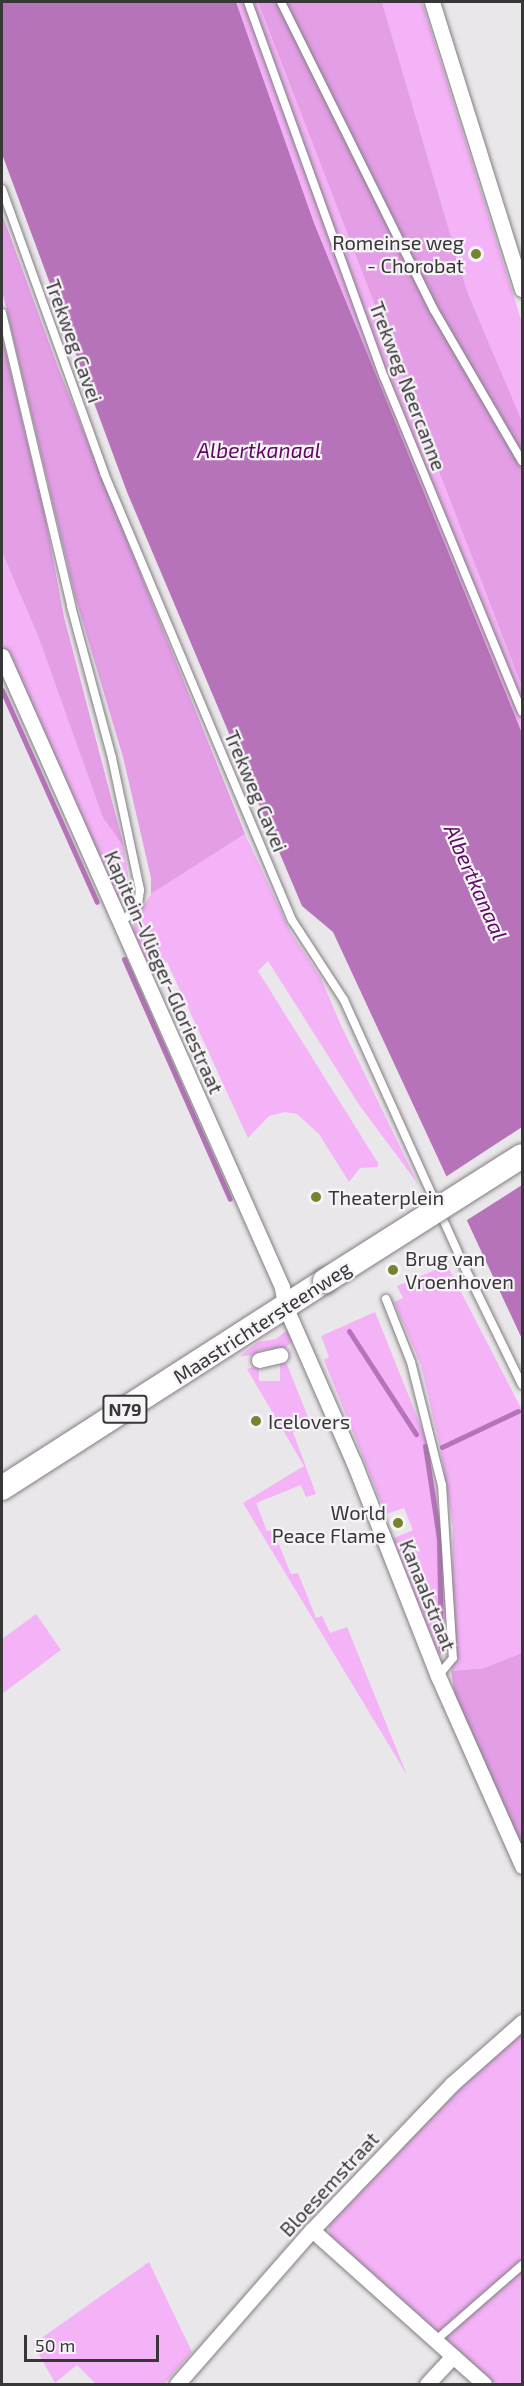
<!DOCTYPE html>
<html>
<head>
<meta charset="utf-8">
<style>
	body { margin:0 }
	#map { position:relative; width:524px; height:2386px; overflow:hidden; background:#eae7ea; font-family:"Exo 2",sans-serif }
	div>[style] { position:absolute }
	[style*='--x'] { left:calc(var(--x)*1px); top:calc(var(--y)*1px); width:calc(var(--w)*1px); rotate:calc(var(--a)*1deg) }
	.green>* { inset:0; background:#f4b2f7 }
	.forest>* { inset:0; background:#e39ee6 }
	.water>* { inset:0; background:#b673b9 }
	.pier>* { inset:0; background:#eae7ea }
	.stream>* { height:5px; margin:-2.5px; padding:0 2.5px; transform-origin:2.5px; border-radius:2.5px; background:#b673b9 }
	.roads { filter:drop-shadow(0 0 2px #827f82) drop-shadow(0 0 2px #827f82) }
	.lane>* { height:8px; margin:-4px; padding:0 4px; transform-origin:4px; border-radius:4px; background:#fff }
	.street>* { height:15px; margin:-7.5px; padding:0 7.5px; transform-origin:7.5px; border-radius:7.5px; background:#fff }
	.primary>* { height:24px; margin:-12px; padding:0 12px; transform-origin:12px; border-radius:12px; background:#fff }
	.bridges { filter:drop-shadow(0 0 2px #827f82) drop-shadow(0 0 2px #827f82) }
	.primary-bridge>* { height:24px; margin:-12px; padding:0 12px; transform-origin:12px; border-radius:12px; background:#fff }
	.dots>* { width:16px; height:16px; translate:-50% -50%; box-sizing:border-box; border:3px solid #f7f4f8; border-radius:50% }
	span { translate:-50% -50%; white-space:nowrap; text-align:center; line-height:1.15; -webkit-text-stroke:4.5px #f7f4f8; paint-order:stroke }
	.shield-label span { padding:2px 4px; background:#f7f4f8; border:2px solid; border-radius:4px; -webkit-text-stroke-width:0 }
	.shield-label { font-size:18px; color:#383738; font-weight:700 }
	.poi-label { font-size:20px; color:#383738 }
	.right { translate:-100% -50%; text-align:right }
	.left { translate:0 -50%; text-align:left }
	.street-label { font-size:20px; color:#383738 }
	.water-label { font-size:21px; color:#5f0864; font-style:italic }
	.frame { position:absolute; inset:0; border:3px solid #383738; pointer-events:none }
	.scale { position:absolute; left:24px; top:2335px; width:135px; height:27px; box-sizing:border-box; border:3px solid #383738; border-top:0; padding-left:8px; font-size:18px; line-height:21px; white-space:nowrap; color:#383738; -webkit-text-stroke:4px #f7f4f8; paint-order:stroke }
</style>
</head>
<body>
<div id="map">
	<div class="green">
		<div style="clip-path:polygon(236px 2px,258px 2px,522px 687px,522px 733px,314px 223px)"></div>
		<div style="clip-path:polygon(382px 2px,422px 2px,522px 323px,522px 421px,467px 291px)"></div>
		<div style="clip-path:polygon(2px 552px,38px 636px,103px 818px,124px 847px,131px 896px,115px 901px,2px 645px)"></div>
		<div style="clip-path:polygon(245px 834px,291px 933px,321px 978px,340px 1023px,418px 1184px,360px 1106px,268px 961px,258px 971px,378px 1163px,378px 1167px,360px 1168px,349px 1182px,319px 1134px,297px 1114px,285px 1112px,269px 1116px,248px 1138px,167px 962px,148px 971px,134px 939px,133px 931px,136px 918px,151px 894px)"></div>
		<div style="clip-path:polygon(447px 1265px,522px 1410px,522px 1653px,484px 1668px,451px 1671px,453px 1527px,440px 1447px,421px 1365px,394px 1302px,403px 1298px,397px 1286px)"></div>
		<div style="clip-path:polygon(375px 1312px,428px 1444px,443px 1537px,446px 1593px,444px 1652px,440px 1655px,436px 1652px,392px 1539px,413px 1530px,404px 1508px,383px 1515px,383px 1507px,324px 1360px,329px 1357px,321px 1336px)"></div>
		<div style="clip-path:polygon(286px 1331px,292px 1331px,296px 1338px,280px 1353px,279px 1349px,259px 1350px,259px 1355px,240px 1356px,258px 1342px,276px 1339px)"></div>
		<div style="clip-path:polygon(284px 1357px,311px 1425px,293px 1432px,316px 1494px,306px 1497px,301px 1485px,256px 1503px,267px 1531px,273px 1530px,291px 1574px,298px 1573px,316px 1618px,322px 1616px,330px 1633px,347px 1627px,407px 1775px,243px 1503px,304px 1466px,247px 1369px,259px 1365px,259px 1381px,280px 1381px,280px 1360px)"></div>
		<div style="clip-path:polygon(36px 1614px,61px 1650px,2px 1694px,2px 1639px)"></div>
		<div style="clip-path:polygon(522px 2026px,522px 2384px,498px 2384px,485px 2378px,330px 2237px,328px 2222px)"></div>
		<div style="clip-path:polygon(149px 2262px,192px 2352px,164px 2384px,96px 2384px,77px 2365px,55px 2383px,33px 2344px)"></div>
	</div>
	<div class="forest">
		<div style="clip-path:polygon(258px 2px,382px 2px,467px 291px,522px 421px,522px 687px)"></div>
		<div style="clip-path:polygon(2px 214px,59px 370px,245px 834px,151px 894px,151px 878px,123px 757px,75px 596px,2px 291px)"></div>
		<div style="clip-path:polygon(2px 336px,45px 516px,64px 617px,124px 847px,103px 818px,38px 636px,2px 552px)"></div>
		<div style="clip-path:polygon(522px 1653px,522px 1853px,469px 1734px,455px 1696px,451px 1671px,484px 1668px)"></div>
	</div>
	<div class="water">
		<div style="clip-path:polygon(2px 2px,236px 2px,314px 223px,522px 733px,522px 1339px,333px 932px,302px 906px,127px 492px,2px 154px)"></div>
	</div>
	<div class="pier">
		<div style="clip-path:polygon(522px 1127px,522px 1185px,464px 1222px,444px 1178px)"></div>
	</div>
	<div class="stream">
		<div style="--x:2;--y:690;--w:232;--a:65.9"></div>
		<div style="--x:124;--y:959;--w:262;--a:66.2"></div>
		<div style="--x:349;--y:1331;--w:123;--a:57"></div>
		<div style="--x:425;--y:1446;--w:94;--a:81.4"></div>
		<div style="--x:439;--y:1539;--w:111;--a:89"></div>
		<div style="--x:442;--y:1447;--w:84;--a:-25.3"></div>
	</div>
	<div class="roads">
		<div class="lane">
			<div style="--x:248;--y:2;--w:399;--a:70.1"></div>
			<div style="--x:384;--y:377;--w:362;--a:67.6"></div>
			<div style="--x:281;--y:2;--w:344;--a:63.6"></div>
			<div style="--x:434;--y:310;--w:175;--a:59.8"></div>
			<div style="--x:2;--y:189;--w:302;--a:70.2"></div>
			<div style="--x:104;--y:473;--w:485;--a:67.2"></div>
			<div style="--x:292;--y:920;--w:95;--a:57"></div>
			<div style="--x:344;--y:1000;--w:294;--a:65.7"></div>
			<div style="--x:465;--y:1268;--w:130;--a:64"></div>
			<div style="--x:2;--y:313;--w:301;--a:76.7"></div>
			<div style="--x:71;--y:606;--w:157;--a:74.9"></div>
			<div style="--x:112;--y:758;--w:135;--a:78"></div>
			<div style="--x:140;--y:890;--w:15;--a:98"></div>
			<div style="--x:138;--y:905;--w:25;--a:133"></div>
			<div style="--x:386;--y:1299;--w:68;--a:68.4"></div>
			<div style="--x:411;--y:1362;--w:127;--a:75.9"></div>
			<div style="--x:442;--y:1485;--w:173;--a:86.4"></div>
			<div style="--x:453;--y:1658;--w:23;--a:130"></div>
			<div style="--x:435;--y:2341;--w:116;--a:-41.1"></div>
		</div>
		<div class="street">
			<div style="--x:432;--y:2;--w:301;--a:72.6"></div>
			<div style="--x:2;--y:656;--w:690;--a:66.07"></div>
			<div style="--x:282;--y:1287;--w:19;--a:81"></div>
			<div style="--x:285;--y:1306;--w:171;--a:66.3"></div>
			<div style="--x:354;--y:1463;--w:229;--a:68.5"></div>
			<div style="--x:438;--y:1676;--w:208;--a:66.1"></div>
			<div style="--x:259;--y:1360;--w:22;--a:-13"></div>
			<div style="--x:312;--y:2230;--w:231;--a:41.8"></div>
			<div style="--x:177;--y:2384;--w:205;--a:-48.8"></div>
			<div style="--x:312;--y:2230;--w:202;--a:-46.2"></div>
			<div style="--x:452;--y:2084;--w:94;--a:-41.5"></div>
			<div style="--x:427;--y:2384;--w:38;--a:-47"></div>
		</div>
		<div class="primary">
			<div style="--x:2;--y:1488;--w:384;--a:-32.7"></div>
		</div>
	</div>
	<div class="bridges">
		<div class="primary-bridge">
			<div style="--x:325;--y:1281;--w:233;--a:-32.4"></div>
		</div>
	</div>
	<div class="dots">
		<div style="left:476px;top:254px;background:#768432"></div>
		<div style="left:316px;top:1197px;background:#768432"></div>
		<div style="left:393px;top:1270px;background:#768432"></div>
		<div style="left:256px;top:1421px;background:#768432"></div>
		<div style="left:398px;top:1523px;background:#768432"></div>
	</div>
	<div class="shield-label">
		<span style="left:125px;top:1409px">N79</span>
	</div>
	<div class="poi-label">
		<span class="right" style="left:464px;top:254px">Romeinse weg<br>- Chorobat</span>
		<span class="left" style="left:328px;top:1197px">Theaterplein</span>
		<span class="left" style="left:405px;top:1270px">Brug van<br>Vroenhoven</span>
		<span class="left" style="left:268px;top:1421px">Icelovers</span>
		<span class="right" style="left:386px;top:1524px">World<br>Peace Flame</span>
	</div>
	<div class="street-label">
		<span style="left:74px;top:341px;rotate:70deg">Trekweg Cavei</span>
		<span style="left:408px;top:386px;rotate:69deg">Trekweg Neercanne</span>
		<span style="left:256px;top:791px;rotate:67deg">Trekweg Cavei</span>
		<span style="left:164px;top:972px;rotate:66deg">Kapitein-Vlieger-Gloriestraat</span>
		<span style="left:262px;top:1322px;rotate:-33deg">Maastrichtersteenweg</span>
		<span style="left:428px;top:1595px;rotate:68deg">Kanaalstraat</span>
		<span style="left:329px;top:2184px;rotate:-47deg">Bloesemstraat</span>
	</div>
	<div class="water-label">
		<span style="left:259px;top:450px">Albertkanaal</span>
		<span style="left:476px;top:882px;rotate:66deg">Albertkanaal</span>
	</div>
	<div class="frame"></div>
	<div class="scale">50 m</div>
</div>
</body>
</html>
